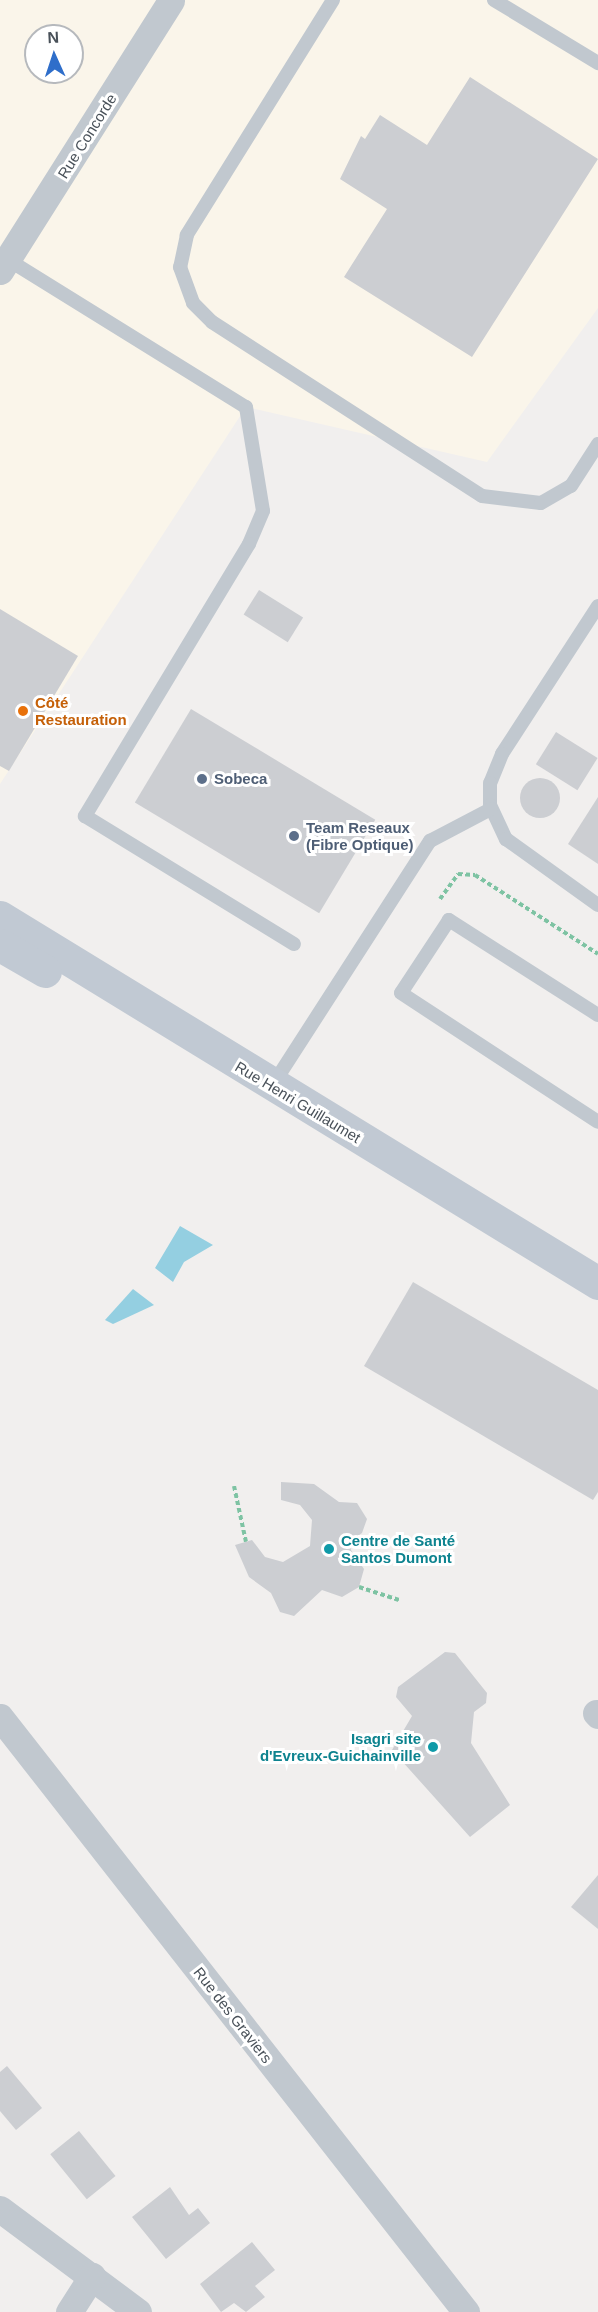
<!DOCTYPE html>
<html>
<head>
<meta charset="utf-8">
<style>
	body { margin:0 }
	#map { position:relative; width:598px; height:2312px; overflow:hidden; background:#f1efee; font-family:Helvetica,sans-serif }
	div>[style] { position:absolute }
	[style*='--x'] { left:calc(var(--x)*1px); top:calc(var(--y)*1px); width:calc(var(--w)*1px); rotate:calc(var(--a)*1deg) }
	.commercial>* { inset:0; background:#faf5ea }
	.water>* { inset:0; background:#94cfe1 }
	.building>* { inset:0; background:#ccced2; transform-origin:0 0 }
	.round { border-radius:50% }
	.path>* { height:4px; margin-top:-2px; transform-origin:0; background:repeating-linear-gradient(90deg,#7ec3a3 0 4.5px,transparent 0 7.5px) }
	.service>* { height:14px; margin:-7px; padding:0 7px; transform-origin:7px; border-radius:7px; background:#c1c8cf }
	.minor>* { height:27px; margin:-13.5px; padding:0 13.5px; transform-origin:13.5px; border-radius:13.5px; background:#c1c8cf }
	.secondary>* { height:33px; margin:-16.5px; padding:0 16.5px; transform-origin:16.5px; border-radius:16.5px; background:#c1c9d3 }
	.dots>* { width:16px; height:16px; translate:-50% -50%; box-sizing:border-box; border:3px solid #fff; border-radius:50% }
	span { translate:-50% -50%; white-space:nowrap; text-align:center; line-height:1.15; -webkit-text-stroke:6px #fff; paint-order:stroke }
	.street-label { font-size:15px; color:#495159 }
	.food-label { font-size:15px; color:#c56008; font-weight:700 }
	.left { translate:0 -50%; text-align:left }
	.service-label { font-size:15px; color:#4e5e75; font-weight:700 }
	.culture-label { font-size:15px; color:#0d838f; font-weight:700 }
	.right { translate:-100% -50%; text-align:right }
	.north { position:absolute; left:24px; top:24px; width:60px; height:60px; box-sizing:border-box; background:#fff; border:2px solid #b6b9bd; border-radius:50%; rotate:357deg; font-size:16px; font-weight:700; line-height:24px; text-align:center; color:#495159 }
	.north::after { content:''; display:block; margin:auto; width:21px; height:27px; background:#2f6eca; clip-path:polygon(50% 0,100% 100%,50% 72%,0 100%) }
</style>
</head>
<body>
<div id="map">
	<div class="commercial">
		<div style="clip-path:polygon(evenodd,0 0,598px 0,598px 308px,487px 462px,246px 407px,0 784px,0 0,36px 36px,72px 36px,72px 72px,36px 72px,36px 36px)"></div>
	</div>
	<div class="water">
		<div style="clip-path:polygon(180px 1226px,213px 1245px,184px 1262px,173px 1282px,155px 1268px)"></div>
		<div style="clip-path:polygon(133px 1289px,154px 1305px,113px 1324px,105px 1320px)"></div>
	</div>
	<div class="building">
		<div style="clip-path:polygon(470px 77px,598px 159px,472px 357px,344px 277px,387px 209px,340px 179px,361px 136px,365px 139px,380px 115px,427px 145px)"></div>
		<div style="left:259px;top:590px;width:52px;height:29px;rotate:32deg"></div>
		<div style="clip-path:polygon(0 609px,78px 656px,9px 771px,0 766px)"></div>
		<div style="left:191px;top:709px;width:215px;height:109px;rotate:31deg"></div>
		<div style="left:556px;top:732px;width:49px;height:38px;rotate:32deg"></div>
		<div class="round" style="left:520px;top:778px;width:40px;height:40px"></div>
		<div style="clip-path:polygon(598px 797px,598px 864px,568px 844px)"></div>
		<div style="clip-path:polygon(413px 1282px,598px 1390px,598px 1492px,593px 1500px,364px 1366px)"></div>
		<div style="clip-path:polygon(281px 1482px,314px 1484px,339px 1502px,357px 1503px,367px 1519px,362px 1533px,352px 1540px,351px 1550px,364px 1569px,359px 1587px,342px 1597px,322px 1590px,294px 1616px,280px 1612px,271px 1593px,249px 1577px,235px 1545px,252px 1540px,265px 1557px,283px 1562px,310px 1546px,312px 1520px,300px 1505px,281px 1500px)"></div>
		<div style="clip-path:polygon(445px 1652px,455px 1653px,487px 1693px,486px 1703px,474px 1712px,471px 1743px,510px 1805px,470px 1837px,392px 1750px,412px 1716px,396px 1697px,398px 1687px)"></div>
		<div style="clip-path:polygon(598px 1875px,598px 1929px,571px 1907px)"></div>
		<div style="clip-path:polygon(7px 2066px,42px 2108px,16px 2130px,0 2111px,0 2072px)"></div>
		<div style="left:79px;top:2131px;width:58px;height:37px;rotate:51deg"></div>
		<div style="clip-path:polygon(170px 2187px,189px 2215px,198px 2208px,210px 2223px,166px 2259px,132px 2217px)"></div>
		<div style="clip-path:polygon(252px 2242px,275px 2270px,255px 2286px,265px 2297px,246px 2312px,234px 2303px,221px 2312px,200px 2284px)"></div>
	</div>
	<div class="path">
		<div style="--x:440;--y:899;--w:31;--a:-54"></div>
		<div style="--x:458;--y:874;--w:17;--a:3"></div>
		<div style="--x:475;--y:875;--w:146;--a:32.7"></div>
		<div style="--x:234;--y:1486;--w:57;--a:77.9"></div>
		<div style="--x:359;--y:1587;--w:42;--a:18"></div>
	</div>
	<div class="service">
		<div style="--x:333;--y:0;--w:277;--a:121.9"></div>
		<div style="--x:187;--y:235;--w:33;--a:102"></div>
		<div style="--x:180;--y:267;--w:38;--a:70"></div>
		<div style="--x:193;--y:303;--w:27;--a:45"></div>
		<div style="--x:212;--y:322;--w:321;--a:32.8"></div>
		<div style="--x:482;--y:496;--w:59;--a:6.8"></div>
		<div style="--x:541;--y:503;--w:34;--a:-30"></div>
		<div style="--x:571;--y:486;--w:50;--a:-57.3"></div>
		<div style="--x:494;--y:0;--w:122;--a:31.2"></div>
		<div style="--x:7;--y:259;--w:281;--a:31.8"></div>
		<div style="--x:246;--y:407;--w:105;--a:80.7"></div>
		<div style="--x:263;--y:511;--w:36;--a:113"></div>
		<div style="--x:249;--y:544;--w:318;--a:121.1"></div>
		<div style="--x:85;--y:816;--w:245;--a:31.5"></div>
		<div style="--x:598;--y:606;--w:176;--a:123"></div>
		<div style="--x:502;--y:754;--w:31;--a:112"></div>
		<div style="--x:490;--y:783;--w:22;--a:90"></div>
		<div style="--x:490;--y:805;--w:38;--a:65"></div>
		<div style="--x:506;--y:839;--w:113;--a:35.7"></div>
		<div style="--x:598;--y:1015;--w:177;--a:-147.5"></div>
		<div style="--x:449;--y:920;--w:87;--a:123.3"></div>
		<div style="--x:401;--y:993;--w:235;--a:33.2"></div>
		<div style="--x:272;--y:1086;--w:292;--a:-57.2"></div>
		<div style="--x:430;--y:841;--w:69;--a:-27.7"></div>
	</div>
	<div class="minor">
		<div style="--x:0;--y:271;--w:320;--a:-57.7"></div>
		<div style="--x:596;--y:1713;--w:3;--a:45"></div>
		<div style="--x:0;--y:1717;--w:756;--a:51.93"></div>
		<div style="--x:0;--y:2209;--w:172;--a:36.7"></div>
		<div style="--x:69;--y:2312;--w:43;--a:-57.4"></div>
	</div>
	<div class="secondary">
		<div style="--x:0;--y:917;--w:701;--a:31.47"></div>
		<div style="--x:0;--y:945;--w:52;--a:30"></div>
	</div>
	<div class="dots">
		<div style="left:23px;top:711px;background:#e8710a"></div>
		<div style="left:202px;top:779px;background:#5c6f8a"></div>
		<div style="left:294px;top:836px;background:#5c6f8a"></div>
		<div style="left:329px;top:1549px;background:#0f9aa8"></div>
		<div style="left:433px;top:1747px;background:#0f9aa8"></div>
	</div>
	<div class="street-label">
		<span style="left:87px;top:136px;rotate:-58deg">Rue Concorde</span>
		<span style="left:298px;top:1102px;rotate:31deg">Rue Henri Guillaumet</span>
		<span style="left:233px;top:2015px;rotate:52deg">Rue des Graviers</span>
	</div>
	<div class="food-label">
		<span class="left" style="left:35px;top:711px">Côté<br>Restauration</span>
	</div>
	<div class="service-label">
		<span class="left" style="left:214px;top:779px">Sobeca</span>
		<span class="left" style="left:306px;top:836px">Team Reseaux<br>(Fibre Optique)</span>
	</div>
	<div class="culture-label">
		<span class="left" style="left:341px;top:1549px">Centre de Santé<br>Santos Dumont</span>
		<span class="right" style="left:421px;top:1747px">Isagri site<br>d'Evreux-Guichainville</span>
	</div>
	<div class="north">N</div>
</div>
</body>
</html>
